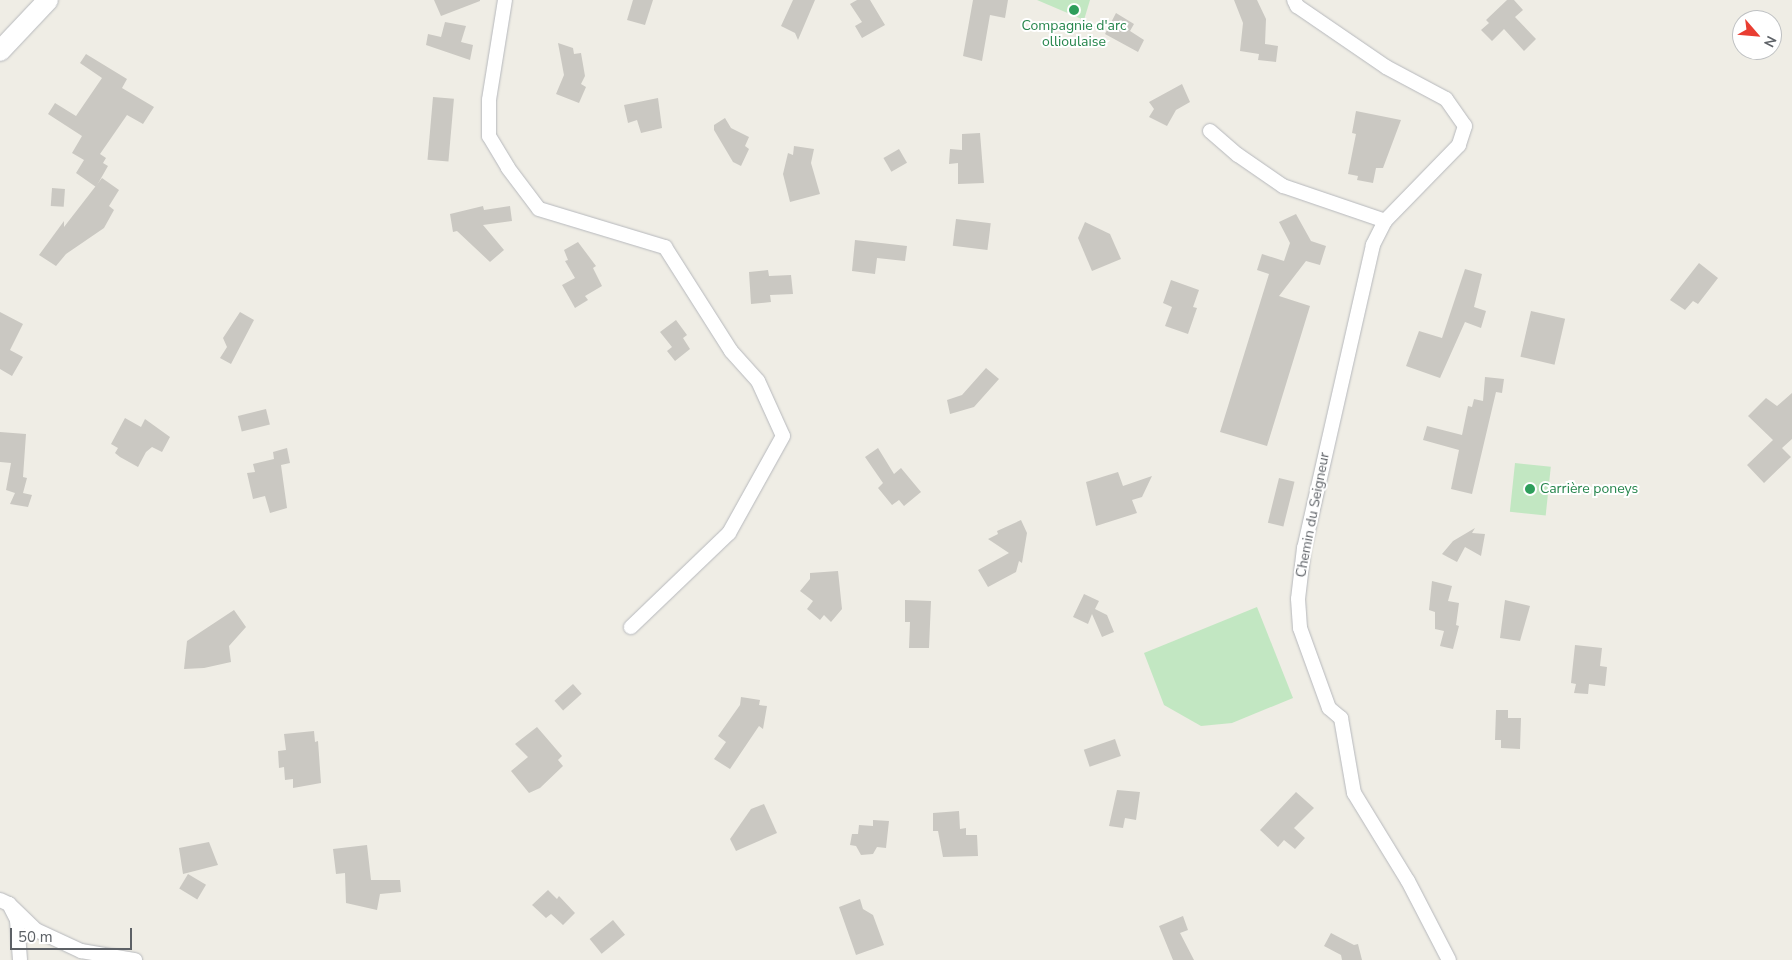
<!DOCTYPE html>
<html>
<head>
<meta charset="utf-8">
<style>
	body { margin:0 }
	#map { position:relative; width:1792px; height:960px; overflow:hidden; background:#efede5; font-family:"Nunito Sans",sans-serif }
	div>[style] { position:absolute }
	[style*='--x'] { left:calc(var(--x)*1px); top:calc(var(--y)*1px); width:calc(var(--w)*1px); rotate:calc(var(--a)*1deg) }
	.green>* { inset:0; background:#c2e7c2; transform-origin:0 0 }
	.building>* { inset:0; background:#cac8c2; transform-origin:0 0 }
	.roads { filter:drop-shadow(0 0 1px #b6b8bc) drop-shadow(0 0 1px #b6b8bc) }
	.minor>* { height:14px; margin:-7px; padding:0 7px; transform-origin:7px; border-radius:7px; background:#fff }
	.secondary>* { height:20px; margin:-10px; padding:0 10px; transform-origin:10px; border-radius:10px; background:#fff }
	.dots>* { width:14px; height:14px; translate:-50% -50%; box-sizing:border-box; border:2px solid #fff; border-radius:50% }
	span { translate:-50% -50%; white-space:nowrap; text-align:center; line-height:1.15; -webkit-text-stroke:4px #fff; paint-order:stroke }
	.leisure-label { font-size:14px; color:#27864d }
	.left { translate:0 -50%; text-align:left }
	.street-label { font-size:14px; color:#5d6166 }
	.north { position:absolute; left:1732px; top:10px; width:50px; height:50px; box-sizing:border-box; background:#fff; border:1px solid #bec0c2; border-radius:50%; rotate:117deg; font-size:14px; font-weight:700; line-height:20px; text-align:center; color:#5d6166 }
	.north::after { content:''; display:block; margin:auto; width:18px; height:22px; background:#e93e32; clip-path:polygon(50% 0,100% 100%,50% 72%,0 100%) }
	.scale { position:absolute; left:10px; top:928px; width:122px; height:22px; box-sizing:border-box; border:2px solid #5d6166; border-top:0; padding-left:6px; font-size:15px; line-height:18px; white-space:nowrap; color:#5d6166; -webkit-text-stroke:4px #fff; paint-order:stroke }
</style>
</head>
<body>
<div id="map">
	<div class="green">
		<div style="clip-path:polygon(1037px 0,1090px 0,1084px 20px)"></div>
		<div style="left:1515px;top:463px;width:36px;height:49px;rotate:6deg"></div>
		<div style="clip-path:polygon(1257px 607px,1293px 698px,1232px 723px,1201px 726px,1164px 705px,1144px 653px)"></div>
	</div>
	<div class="building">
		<div style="clip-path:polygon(434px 0,480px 0,480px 1px,441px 16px)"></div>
		<div style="clip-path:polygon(633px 0,653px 0,645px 25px,627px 20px)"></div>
		<div style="clip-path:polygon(793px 0,815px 0,798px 40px,795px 33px,781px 26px)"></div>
		<div style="clip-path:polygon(857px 0,870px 0,885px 25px,862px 38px,855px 26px,862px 22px,850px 4px)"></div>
		<div style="clip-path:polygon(973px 0,1008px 0,1005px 18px,990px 15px,982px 61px,963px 56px)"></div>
		<div style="clip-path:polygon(1234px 0,1257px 0,1266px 19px,1265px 44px,1278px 46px,1276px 62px,1258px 60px,1259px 54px,1240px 51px,1243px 23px)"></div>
		<div style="clip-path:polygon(1507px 0,1514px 0,1523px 10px,1515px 17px,1536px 39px,1524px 51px,1504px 29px,1492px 41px,1481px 30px,1489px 23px,1486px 20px)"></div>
		<div style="clip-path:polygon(1116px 13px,1134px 24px,1130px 31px,1144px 40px,1138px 52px,1105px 34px)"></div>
		<div style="clip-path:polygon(445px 22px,466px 26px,461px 42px,473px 45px,470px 60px,426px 45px,428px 34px,441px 37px)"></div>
		<div style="clip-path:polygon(558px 43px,573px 48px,574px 54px,581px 53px,585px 76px,581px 84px,586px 87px,579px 103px,556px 94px,564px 75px)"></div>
		<div style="clip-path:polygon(86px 54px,127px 79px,122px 88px,154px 107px,143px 124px,127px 115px,100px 154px,106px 158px,103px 163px,108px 166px,96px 187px,76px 173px,84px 160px,72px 153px,82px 136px,48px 114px,55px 103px,76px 116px,102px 78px,80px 63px)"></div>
		<div style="clip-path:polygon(1182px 84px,1190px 102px,1176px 110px,1167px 126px,1149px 117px,1154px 109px,1149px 102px)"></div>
		<div style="left:433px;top:97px;width:21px;height:63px;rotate:5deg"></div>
		<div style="clip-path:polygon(658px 98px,662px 128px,641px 133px,637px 120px,628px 123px,624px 105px)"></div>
		<div style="clip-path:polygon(1356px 111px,1401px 120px,1383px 168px,1376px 168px,1373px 183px,1357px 180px,1358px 176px,1348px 174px,1356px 134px,1352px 133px)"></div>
		<div style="clip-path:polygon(725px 118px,731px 128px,749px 137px,745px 146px,749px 149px,741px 166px,733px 162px,714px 130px,714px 125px)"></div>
		<div style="clip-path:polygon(980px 133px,984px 183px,958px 184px,958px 163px,949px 164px,950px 149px,962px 150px,962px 134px)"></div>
		<div style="clip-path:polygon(794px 146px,814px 149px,811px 163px,820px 194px,790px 202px,783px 174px,788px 153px,793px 155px)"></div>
		<div style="left:899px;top:149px;width:16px;height:18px;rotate:60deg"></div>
		<div style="clip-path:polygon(102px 178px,119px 190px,109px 206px,114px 210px,104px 228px,66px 254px,56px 266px,39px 255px,64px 221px,64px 227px)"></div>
		<div style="left:52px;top:188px;width:13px;height:18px;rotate:4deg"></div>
		<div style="clip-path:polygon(483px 206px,484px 210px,510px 206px,512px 221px,483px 225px,504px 250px,490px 262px,457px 231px,453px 232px,450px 214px)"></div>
		<div style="clip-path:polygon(1296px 214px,1311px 241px,1326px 246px,1320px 265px,1306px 261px,1279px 296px,1310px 306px,1267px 446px,1220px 432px,1269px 274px,1257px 270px,1262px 254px,1284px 261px,1290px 243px,1279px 222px)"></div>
		<div style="left:956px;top:219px;width:35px;height:27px;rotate:7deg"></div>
		<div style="clip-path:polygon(1085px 222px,1110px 234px,1121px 259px,1092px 271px,1078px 238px)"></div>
		<div style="clip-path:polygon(855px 240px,907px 246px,905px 261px,877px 258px,875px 274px,852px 271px)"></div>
		<div style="clip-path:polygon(578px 242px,596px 266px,593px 268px,602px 286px,585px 296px,588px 300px,575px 308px,562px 285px,575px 278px,565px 261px,568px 260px,564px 250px)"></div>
		<div style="clip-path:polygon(1699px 263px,1718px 278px,1698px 304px,1693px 301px,1685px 310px,1670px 300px)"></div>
		<div style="clip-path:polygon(1465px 269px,1482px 274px,1474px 307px,1486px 311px,1481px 328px,1465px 322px,1440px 378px,1406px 366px,1419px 331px,1442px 338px)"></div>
		<div style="clip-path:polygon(768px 270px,769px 276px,791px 275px,793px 294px,770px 295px,771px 302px,751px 304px,749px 272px)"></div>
		<div style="clip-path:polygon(1171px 280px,1199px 290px,1193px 307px,1197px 308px,1188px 334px,1165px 326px,1172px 307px,1163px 303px)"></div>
		<div style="left:1531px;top:311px;width:35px;height:47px;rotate:13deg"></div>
		<div style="clip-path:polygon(0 312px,23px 324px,10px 350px,23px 357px,12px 376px,0 369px)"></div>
		<div style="clip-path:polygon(240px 312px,254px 320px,231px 364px,220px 358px,227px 347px,223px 338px)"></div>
		<div style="clip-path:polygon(676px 320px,687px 335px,683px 338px,690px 349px,675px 361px,667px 351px,672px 347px,660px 332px)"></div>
		<div style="clip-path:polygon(986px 368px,999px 379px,974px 407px,950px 414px,947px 400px,962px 395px)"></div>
		<div style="clip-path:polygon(1485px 377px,1504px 379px,1502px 393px,1496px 392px,1472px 494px,1451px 489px,1459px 450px,1423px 440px,1427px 426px,1462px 435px,1468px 406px,1472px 407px,1474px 399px,1483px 401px)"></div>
		<div style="clip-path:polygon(1792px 393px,1792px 439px,1782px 448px,1791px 457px,1764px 483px,1747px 465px,1773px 440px,1748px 416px,1766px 398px,1777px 406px)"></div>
		<div style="left:266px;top:409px;width:16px;height:29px;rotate:76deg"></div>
		<div style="clip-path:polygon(125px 418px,141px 427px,145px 419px,170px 437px,162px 452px,152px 447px,146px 452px,138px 467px,120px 457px,115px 453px,118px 448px,111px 444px)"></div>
		<div style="clip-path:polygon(0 432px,26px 434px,23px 477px,27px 478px,23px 493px,32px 495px,28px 507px,10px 504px,15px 493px,6px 490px,11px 463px,0 462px)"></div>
		<div style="clip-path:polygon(287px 448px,290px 463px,281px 465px,287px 508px,270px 513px,265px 496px,253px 499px,247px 473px,255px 472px,253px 464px,274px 459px,273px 452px)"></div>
		<div style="clip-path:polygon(878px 448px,894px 474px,901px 468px,921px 492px,904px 506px,899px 500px,892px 505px,878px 488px,883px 483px,865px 457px)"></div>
		<div style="clip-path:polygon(1118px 472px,1123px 486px,1152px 476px,1142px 497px,1132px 500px,1137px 513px,1096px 526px,1086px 482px)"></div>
		<div style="left:1279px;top:478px;width:16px;height:46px;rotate:14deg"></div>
		<div style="clip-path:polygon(1021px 520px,1027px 533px,1022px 563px,1019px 561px,1016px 572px,988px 587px,978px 570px,1009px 553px,988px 539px,998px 534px,997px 531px)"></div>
		<div style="clip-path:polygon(1475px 528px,1472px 533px,1485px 534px,1481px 556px,1465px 547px,1457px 562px,1442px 554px,1453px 541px)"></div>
		<div style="clip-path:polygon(838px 571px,842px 609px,831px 622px,824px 615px,820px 620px,807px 609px,813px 601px,800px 591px,810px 579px,810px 573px)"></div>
		<div style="clip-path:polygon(1432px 581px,1452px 586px,1448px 601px,1459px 603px,1456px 625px,1459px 626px,1453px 649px,1440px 646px,1444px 631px,1435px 629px,1435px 612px,1429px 610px)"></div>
		<div style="clip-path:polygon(1084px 594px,1099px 601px,1095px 609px,1107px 615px,1114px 632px,1102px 637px,1092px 614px,1088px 624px,1073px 617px)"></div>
		<div style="clip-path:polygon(905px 600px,931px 601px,929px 648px,909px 648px,910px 622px,905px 622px)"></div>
		<div style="clip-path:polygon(1505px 600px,1530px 606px,1520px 641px,1500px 638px)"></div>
		<div style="clip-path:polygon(234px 610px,246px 627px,229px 646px,231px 662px,204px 668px,184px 669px,187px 641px)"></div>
		<div style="clip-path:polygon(1575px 645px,1602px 648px,1600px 666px,1607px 667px,1605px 686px,1589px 684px,1588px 694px,1574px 693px,1576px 684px,1571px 683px)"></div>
		<div style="left:573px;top:684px;width:13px;height:25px;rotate:48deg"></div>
		<div style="clip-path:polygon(741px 697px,760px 700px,759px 705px,767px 706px,763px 729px,759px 726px,730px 769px,714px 759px,726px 742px,718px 736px,740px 705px)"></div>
		<div style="clip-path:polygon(1496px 710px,1508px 710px,1508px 718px,1521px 718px,1520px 749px,1501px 748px,1501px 740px,1495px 740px)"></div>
		<div style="clip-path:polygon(537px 727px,562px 756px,558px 760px,563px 766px,540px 788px,529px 793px,511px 771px,528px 757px,515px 744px)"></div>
		<div style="clip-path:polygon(314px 731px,315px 742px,318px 741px,321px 783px,293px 788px,293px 779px,285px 780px,284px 767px,279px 768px,278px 751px,286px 750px,284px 734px)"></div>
		<div style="left:1115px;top:739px;width:18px;height:33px;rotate:71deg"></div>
		<div style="clip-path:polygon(1117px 790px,1140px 792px,1136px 820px,1125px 818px,1123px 828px,1109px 826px)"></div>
		<div style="clip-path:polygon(1296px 792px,1314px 808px,1294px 828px,1305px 838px,1295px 849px,1284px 840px,1278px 847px,1260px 830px)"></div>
		<div style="clip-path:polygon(764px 804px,777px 833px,736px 851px,730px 839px,751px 809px)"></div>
		<div style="clip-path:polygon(959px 811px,960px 829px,966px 828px,966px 835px,977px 835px,978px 856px,943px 857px,938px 831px,933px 831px,933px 813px)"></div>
		<div style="clip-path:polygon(873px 820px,889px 821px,886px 848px,877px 847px,873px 854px,861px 855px,856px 846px,850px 845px,852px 834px,858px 834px,859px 825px,873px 826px)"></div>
		<div style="clip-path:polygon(209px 842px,218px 865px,183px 874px,179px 848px)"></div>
		<div style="clip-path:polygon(367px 845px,371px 880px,400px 880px,401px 892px,380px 894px,377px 910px,346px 903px,345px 873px,336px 874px,333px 849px)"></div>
		<div style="left:188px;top:874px;width:21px;height:17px;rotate:31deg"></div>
		<div style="clip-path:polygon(548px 890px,557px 899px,559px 896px,575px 913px,563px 925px,551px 914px,546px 918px,532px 905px)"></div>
		<div style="clip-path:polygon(860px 899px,863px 909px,873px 915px,884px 945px,856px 955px,839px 907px)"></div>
		<div style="clip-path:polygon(1183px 916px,1188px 930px,1180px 933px,1194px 960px,1173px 960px,1159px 926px)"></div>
		<div style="left:613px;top:920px;width:19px;height:30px;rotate:51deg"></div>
		<div style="clip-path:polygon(1331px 933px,1354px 945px,1358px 944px,1362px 960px,1342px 960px,1341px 955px,1324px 946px)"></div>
	</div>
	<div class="roads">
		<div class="minor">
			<div style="--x:505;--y:0;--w:101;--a:99.1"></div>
			<div style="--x:489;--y:100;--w:36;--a:90"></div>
			<div style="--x:489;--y:136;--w:37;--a:59"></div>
			<div style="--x:508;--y:168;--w:51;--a:52.9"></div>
			<div style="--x:539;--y:209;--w:132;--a:16.8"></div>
			<div style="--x:665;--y:247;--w:123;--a:57.6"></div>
			<div style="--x:731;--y:351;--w:40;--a:48"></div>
			<div style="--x:758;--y:381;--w:60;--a:65.6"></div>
			<div style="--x:783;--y:436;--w:111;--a:119.1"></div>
			<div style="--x:729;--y:533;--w:136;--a:136.2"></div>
			<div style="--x:1294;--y:0;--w:7;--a:63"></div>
			<div style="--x:1297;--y:6;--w:108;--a:34.4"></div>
			<div style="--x:1386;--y:67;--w:68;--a:28.1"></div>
			<div style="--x:1446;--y:99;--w:33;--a:55"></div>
			<div style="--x:1465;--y:126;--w:20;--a:108"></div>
			<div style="--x:1459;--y:145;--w:106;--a:134.2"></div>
			<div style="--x:1385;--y:221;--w:27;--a:117"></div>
			<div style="--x:1373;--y:245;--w:311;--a:102.8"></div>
			<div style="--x:1304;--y:548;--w:51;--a:96.7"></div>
			<div style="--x:1298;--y:599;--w:29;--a:86"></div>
			<div style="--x:1300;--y:628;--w:85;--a:70.1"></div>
			<div style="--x:1329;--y:708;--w:16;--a:40"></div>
			<div style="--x:1341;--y:718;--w:76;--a:80.2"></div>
			<div style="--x:1354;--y:793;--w:103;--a:58.5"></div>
			<div style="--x:1408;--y:881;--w:89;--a:62.6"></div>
			<div style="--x:1210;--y:131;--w:37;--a:41"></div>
			<div style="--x:1238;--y:155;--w:55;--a:34.6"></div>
			<div style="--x:1283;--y:186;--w:108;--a:18.9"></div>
			<div style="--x:0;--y:900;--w:10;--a:24"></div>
			<div style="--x:9;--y:904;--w:18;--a:63"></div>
			<div style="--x:17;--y:920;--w:40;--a:85.7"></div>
			<div style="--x:9;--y:904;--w:37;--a:44"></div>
			<div style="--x:36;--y:930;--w:50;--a:25"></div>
			<div style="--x:81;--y:951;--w:55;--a:9.5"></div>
		</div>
		<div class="secondary">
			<div style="--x:0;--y:51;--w:70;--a:-46.7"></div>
		</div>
	</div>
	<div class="dots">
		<div style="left:1074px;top:10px;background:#2e9e5b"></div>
		<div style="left:1530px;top:489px;background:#2e9e5b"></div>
	</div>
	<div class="leisure-label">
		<span style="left:1074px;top:34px">Compagnie d'arc<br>ollioulaise</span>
		<span class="left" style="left:1540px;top:489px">Carrière poneys</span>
	</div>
	<div class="street-label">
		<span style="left:1313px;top:515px;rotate:-79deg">Chemin du Seigneur</span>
	</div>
	<div class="north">N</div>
	<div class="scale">50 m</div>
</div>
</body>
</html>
